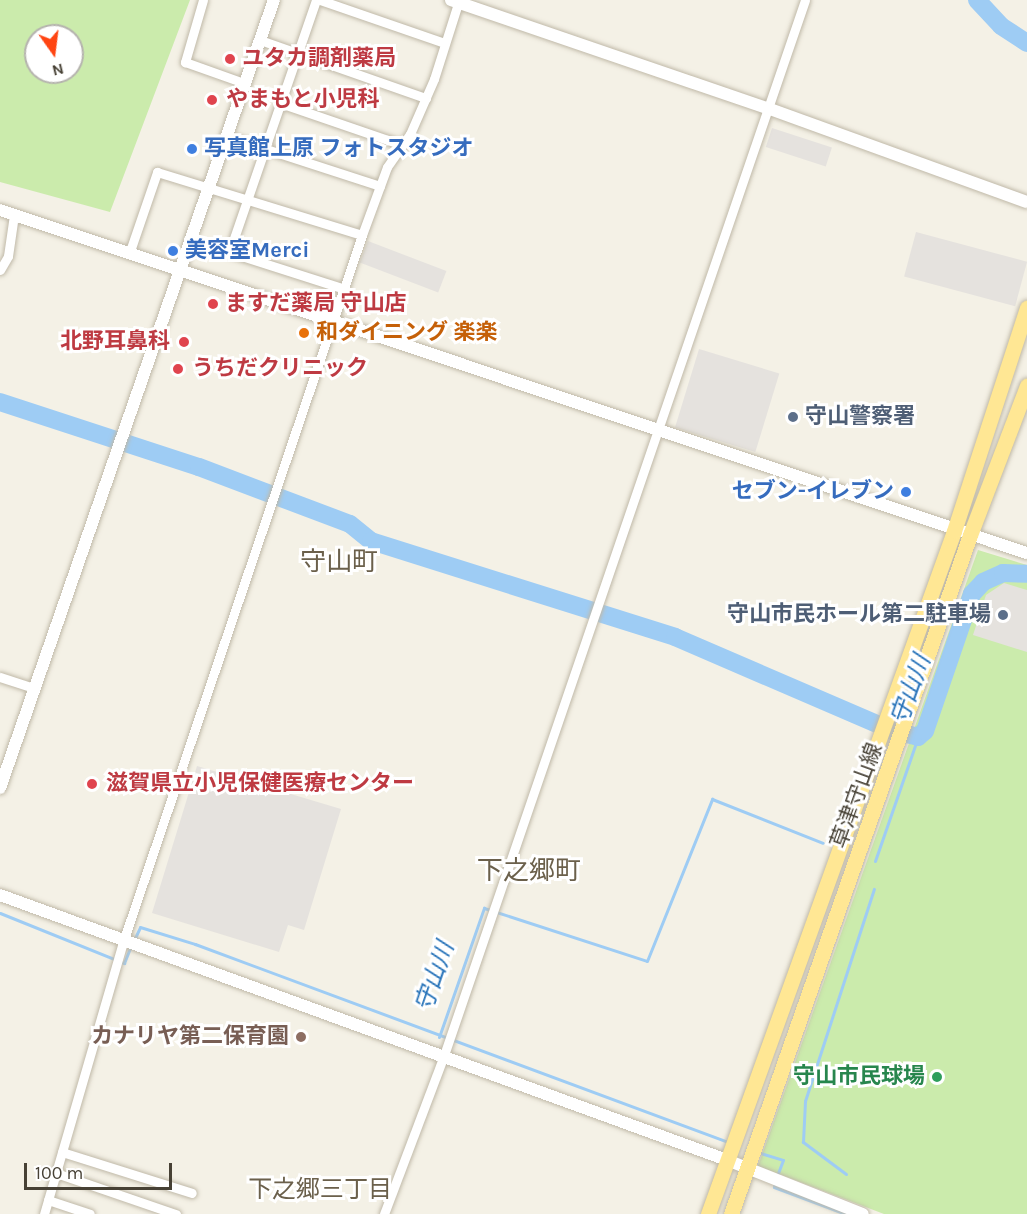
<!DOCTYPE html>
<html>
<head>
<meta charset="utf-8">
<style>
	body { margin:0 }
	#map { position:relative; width:1027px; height:1214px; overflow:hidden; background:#f4f1e6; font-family:Karla,"Noto Sans JP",sans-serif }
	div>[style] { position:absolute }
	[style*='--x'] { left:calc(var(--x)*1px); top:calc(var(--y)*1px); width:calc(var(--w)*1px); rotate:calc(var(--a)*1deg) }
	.green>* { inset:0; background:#cbebac }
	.parking>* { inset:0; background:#e5e2de; transform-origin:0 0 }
	.stream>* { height:3px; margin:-1.5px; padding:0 1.5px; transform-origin:1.5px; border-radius:1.5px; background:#9eccf4 }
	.river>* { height:18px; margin:-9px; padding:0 9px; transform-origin:9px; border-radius:9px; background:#9eccf4 }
	.roads { filter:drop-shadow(0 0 2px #c0b9a8) drop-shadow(0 0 2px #c0b9a8) }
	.minor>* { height:9px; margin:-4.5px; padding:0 4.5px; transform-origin:4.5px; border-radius:4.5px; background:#fff }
	.tertiary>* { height:12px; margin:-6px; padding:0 6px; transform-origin:6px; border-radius:6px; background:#fff }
	.primary>* { height:15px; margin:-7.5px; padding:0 7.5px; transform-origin:7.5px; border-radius:7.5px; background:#ffe794 }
	.dots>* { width:16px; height:16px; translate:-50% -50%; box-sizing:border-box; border:3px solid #fff; border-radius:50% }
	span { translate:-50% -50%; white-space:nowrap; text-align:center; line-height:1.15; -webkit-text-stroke:6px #fff; paint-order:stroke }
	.health-label { font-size:22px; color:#be3a42; font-weight:700 }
	.left { translate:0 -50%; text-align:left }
	.right { translate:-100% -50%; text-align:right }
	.shop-label { font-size:22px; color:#366cbe; font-weight:700 }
	.food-label { font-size:22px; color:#c56008; font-weight:700 }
	.service-label { font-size:22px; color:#4e5e75; font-weight:700 }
	.street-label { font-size:22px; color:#474135 }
	.education-label { font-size:22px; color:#785e54; font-weight:700 }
	.leisure-label { font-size:22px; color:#27864d; font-weight:700 }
	.water-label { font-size:24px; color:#2773b9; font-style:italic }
	.neighbourhood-label { font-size:24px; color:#6b604b }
	.quarter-label { font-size:26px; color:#6b604b }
	.north { position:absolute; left:24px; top:24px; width:60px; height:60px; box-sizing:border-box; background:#fff; border:2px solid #b5b3ae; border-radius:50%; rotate:166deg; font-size:16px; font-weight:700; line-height:24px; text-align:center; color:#474135 }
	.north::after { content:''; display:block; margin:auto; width:21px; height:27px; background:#ff4512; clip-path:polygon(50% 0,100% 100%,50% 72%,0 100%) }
	.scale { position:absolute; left:24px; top:1163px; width:148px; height:27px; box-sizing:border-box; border:3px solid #474135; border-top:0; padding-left:8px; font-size:18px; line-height:21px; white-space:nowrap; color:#474135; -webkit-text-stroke:4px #fff; paint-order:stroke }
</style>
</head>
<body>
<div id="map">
	<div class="green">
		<div style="clip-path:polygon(evenodd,0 0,190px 0,110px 212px,0 182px,0 0,36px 36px,72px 36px,72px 72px,36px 72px,36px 36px)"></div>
		<div style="clip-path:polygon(978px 550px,1027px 565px,1027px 1214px,884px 1214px,758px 1166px)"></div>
	</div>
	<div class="parking">
		<div style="left:772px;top:128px;width:63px;height:20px;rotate:18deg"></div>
		<div style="left:916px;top:232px;width:115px;height:46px;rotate:15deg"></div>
		<div style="left:368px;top:241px;width:84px;height:23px;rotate:21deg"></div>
		<div style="left:699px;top:349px;width:84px;height:82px;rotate:17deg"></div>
		<div style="clip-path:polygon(1004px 583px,1027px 590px,1027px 652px,973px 635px,986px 595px)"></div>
		<div style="clip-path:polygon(197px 766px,341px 809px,304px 930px,288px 925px,279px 952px,152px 913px)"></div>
	</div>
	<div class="stream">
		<div style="--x:875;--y:861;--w:131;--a:-70.9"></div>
		<div style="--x:0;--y:913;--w:134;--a:22"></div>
		<div style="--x:124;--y:963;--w:18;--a:-68"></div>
		<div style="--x:134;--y:940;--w:14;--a:-65"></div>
		<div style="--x:140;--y:927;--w:58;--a:17.2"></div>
		<div style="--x:195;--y:944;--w:569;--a:20.38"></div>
		<div style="--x:439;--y:1037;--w:137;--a:-70.8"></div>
		<div style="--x:484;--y:908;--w:171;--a:18"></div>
		<div style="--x:647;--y:961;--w:175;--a:-68.1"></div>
		<div style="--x:712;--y:799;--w:119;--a:21.6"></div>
		<div style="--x:757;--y:1152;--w:27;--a:17"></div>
		<div style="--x:783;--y:1160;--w:17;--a:111"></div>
		<div style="--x:846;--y:1174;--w:54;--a:-143.3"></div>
		<div style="--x:803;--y:1142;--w:41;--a:-87.2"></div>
		<div style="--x:805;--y:1101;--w:223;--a:-72"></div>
		<div style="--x:775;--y:1182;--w:5;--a:101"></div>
		<div style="--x:774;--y:1187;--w:77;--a:20.6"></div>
	</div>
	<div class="river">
		<div style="--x:977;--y:0;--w:35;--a:47"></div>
		<div style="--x:1001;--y:26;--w:31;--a:33"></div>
		<div style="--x:0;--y:402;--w:209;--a:18.1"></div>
		<div style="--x:199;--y:467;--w:161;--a:20.7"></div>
		<div style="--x:350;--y:524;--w:27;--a:39"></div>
		<div style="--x:371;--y:541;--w:319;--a:17.5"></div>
		<div style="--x:675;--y:637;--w:237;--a:23.3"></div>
		<div style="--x:893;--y:731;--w:26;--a:13"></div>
		<div style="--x:918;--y:737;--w:9;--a:-41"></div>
		<div style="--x:925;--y:731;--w:145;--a:-71.1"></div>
		<div style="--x:972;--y:594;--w:16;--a:-47"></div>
		<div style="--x:983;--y:582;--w:22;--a:-24"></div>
		<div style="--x:1003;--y:573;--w:24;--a:2"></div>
	</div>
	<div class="roads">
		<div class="minor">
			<div style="--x:203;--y:0;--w:65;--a:106.2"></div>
			<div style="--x:185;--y:62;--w:63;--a:19.6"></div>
			<div style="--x:316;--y:0;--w:267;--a:109"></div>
			<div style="--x:229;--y:252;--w:122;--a:17.7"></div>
			<div style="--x:320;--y:0;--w:131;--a:19.1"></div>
			<div style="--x:260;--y:40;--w:176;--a:19.3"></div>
			<div style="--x:280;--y:103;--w:127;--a:18.9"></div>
			<div style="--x:226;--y:136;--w:162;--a:18"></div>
			<div style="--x:129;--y:254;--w:87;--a:-71.1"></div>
			<div style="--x:157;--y:172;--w:214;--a:17.1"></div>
			<div style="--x:0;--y:270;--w:16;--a:-60"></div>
			<div style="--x:8;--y:256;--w:41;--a:-81.7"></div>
			<div style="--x:0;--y:677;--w:35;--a:18"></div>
			<div style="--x:62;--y:1152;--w:136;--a:17.5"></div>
			<div style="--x:56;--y:1173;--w:127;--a:18.9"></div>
			<div style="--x:48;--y:1200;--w:44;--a:18.4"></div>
			<div style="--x:44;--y:1214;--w:286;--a:-73.8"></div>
			<div style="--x:124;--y:939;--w:743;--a:-71.32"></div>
			<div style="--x:362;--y:235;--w:72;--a:-69.8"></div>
			<div style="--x:387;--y:167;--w:40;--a:-55.1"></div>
			<div style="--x:410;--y:134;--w:60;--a:-66.4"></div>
			<div style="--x:434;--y:79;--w:83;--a:-72.4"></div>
			<div style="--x:384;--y:1214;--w:167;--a:-69.3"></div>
			<div style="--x:443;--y:1058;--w:1118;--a:-71.11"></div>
		</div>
		<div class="tertiary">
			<div style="--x:451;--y:0;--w:334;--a:18.9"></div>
			<div style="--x:767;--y:108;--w:276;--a:19.9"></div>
			<div style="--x:0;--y:210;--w:1083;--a:18.47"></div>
			<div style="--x:0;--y:788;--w:834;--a:-70.83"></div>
			<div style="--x:0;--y:895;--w:774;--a:20.03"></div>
			<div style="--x:727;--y:1160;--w:146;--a:21.7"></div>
		</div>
		<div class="primary">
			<div style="--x:708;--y:1214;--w:726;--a:-70.19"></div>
			<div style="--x:954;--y:531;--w:235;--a:-71.9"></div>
			<div style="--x:731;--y:1214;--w:720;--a:-70.61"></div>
			<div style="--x:970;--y:535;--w:160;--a:-69.1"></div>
		</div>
	</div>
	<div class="dots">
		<div style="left:230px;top:59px;background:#e0444e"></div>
		<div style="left:212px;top:100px;background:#e0444e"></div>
		<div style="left:192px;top:149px;background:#3f7fe0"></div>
		<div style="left:173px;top:251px;background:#3f7fe0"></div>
		<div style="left:213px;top:304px;background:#e0444e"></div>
		<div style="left:304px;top:333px;background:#e8710a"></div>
		<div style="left:184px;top:342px;background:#e0444e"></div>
		<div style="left:178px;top:369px;background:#e0444e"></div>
		<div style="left:793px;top:417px;background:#5c6f8a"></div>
		<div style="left:906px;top:492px;background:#3f7fe0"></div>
		<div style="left:1003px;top:615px;background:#5c6f8a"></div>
		<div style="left:92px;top:784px;background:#e0444e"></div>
		<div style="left:301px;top:1037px;background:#8d6e63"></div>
		<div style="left:937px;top:1077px;background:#2e9e5b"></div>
	</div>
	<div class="health-label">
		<span class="left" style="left:242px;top:59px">ユタカ調剤薬局</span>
		<span class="left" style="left:226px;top:100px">やまもと小児科</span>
		<span class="left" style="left:225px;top:304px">ますだ薬局 守山店</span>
		<span class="right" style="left:170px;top:342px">北野耳鼻科</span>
		<span class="left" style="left:192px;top:369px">うちだクリニック</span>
		<span class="left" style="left:106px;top:784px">滋賀県立小児保健医療センター</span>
	</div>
	<div class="shop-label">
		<span class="left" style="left:204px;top:149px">写真館上原 フォトスタジオ</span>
		<span class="left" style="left:185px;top:251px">美容室Merci</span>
		<span class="right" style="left:894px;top:492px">セブン-イレブン</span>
	</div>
	<div class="food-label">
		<span class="left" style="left:316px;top:333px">和ダイニング 楽楽</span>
	</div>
	<div class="service-label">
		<span class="left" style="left:805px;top:417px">守山警察署</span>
		<span class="right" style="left:991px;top:615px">守山市民ホール第二駐車場</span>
	</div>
	<div class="street-label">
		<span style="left:857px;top:796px;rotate:-70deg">草津守山線</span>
	</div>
	<div class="education-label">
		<span class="right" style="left:289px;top:1037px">カナリヤ第二保育園</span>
	</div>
	<div class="leisure-label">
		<span class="right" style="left:925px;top:1077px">守山市民球場</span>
	</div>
	<div class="water-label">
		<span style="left:911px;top:690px;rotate:-70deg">守山川</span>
		<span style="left:435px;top:977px;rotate:-71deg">守山川</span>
	</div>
	<div class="neighbourhood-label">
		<span style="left:320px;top:1190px">下之郷三丁目</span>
	</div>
	<div class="quarter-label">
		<span style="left:339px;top:562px">守山町</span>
		<span style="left:529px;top:871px">下之郷町</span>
	</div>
	<div class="north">N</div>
	<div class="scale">100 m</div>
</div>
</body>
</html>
